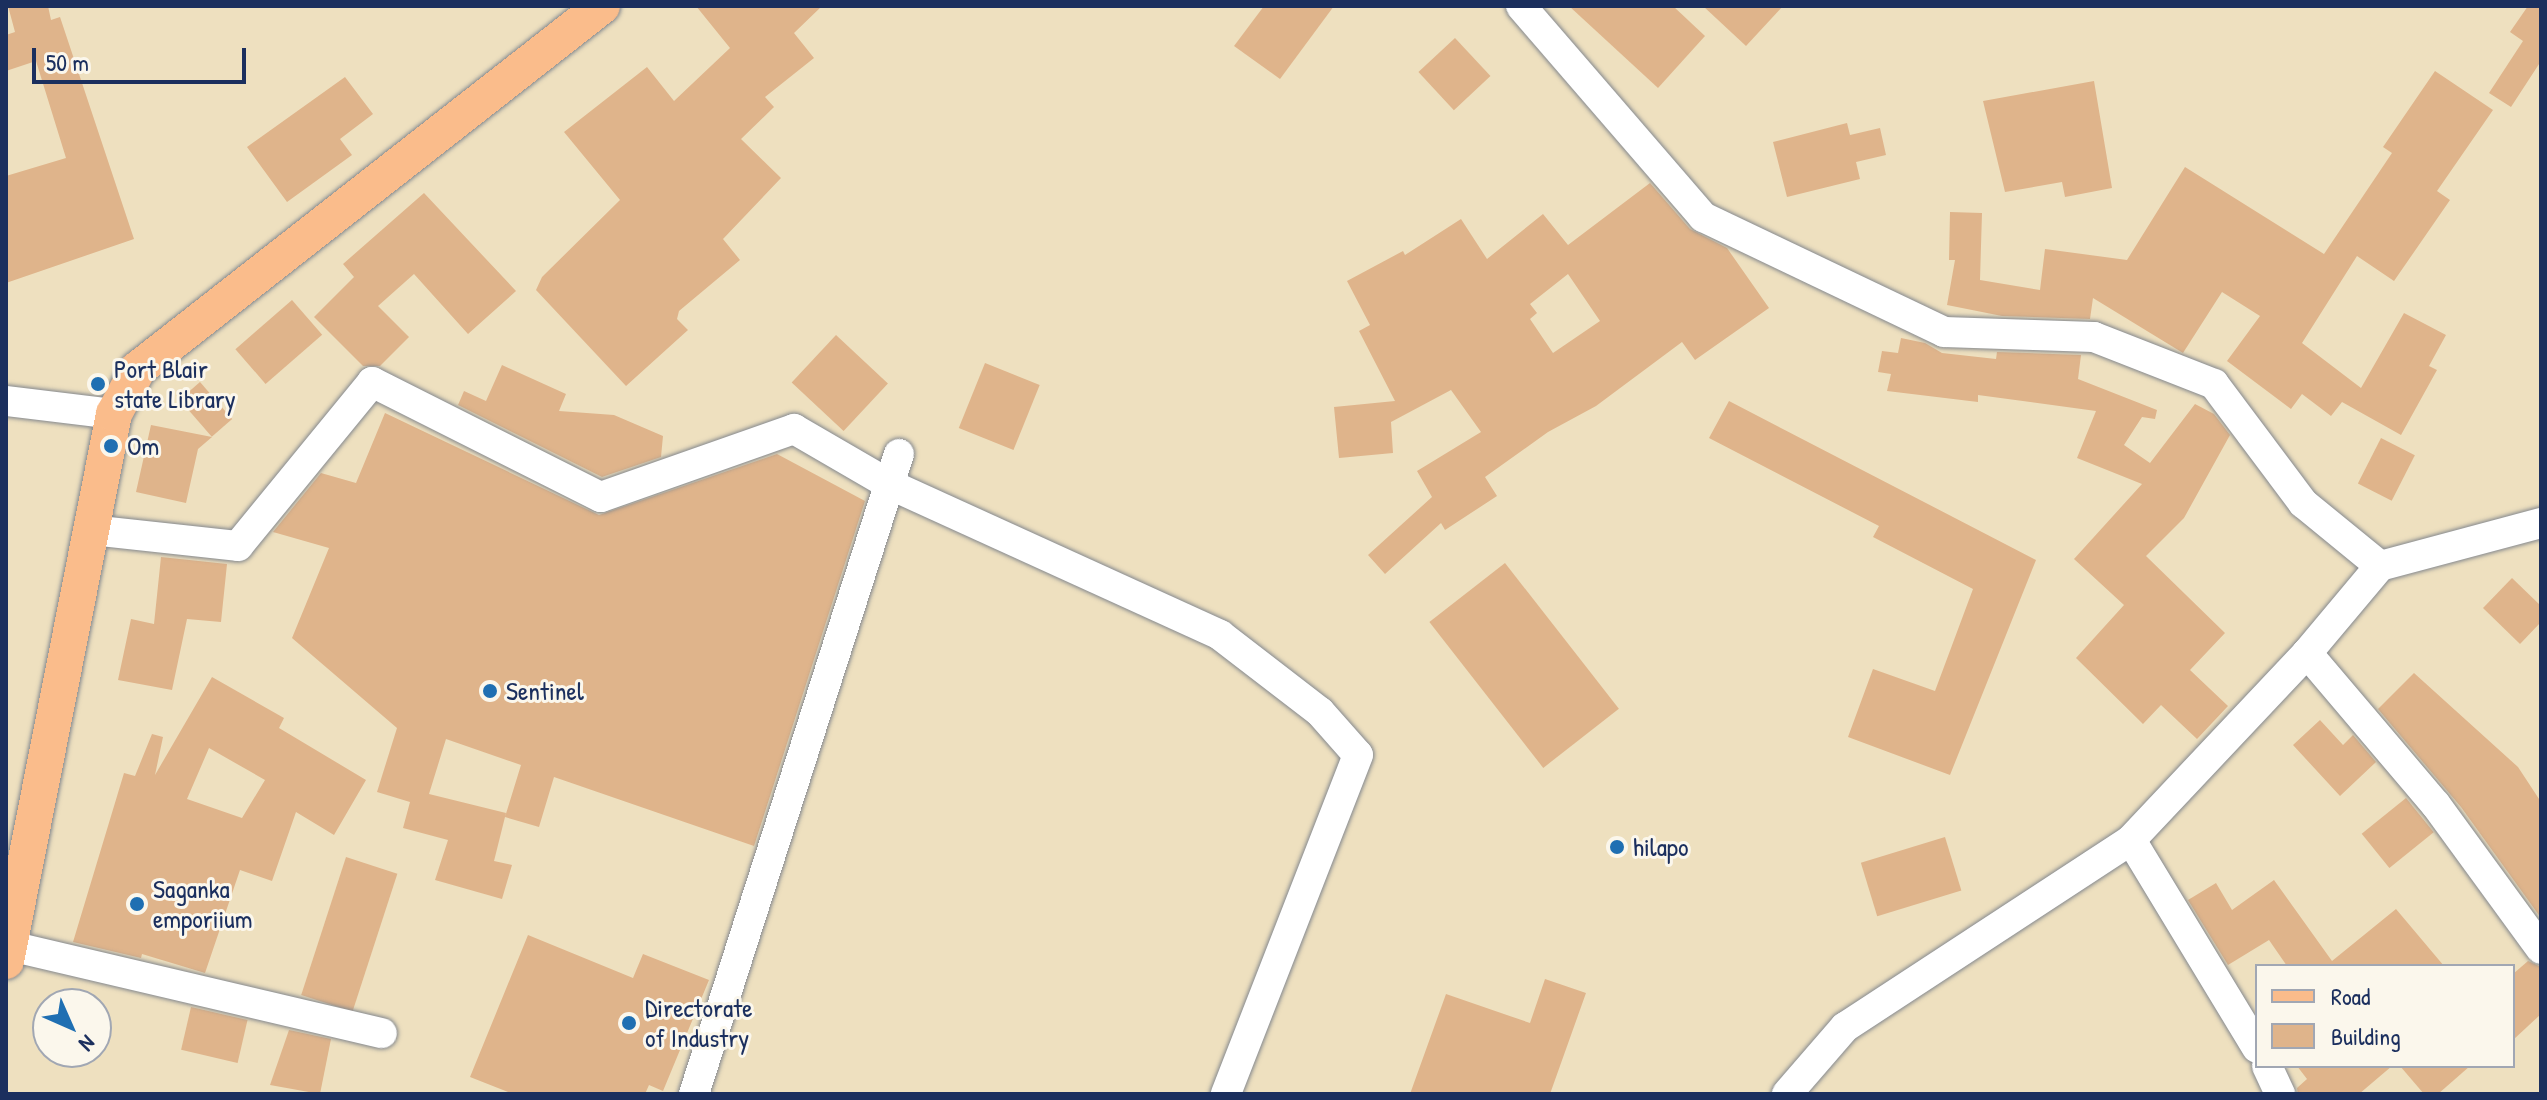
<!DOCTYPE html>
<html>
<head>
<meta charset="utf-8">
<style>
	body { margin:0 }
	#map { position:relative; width:2547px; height:1100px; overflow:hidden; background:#eee0bf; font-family:"Patrick Hand",sans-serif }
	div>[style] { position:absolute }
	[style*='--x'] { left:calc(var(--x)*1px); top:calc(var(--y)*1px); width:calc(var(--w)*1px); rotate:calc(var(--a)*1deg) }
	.building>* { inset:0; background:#dfb48b; transform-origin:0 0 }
	.roads { filter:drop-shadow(0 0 2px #84888e) drop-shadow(0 0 2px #84888e) }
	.minor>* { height:30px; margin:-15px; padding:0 15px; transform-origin:15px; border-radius:15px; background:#fff }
	.major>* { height:36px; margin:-18px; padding:0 18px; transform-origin:18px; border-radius:18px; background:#fabc8b }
	.dots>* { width:22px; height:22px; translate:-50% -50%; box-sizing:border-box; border:4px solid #fbf7ec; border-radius:50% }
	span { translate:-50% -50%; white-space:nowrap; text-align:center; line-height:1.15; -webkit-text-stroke:6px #fbf7ec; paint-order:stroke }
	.poi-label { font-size:26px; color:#1b2f5e }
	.left { translate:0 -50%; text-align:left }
	.frame { position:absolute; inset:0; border:8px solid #1b2f5e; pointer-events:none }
	.legend { position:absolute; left:2255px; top:964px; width:260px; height:104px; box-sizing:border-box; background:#fbf7ec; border:2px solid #a1a7b3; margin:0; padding:10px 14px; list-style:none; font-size:24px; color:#1b2f5e }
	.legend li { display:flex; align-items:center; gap:16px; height:40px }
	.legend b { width:40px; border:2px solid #a1a7b3 }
	.north { position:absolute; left:32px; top:988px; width:80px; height:80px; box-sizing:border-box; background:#fbf7ec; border:2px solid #a1a7b3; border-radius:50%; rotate:135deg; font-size:22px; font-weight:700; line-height:32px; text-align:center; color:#1b2f5e }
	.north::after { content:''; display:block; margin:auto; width:28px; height:36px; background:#1f6fb2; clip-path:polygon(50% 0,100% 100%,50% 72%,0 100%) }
	.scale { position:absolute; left:32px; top:48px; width:214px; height:36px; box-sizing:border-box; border:4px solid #1b2f5e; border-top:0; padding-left:10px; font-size:24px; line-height:28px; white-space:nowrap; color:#1b2f5e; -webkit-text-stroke:6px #fbf7ec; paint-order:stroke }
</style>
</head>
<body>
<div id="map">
	<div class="building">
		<div style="clip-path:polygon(8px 6px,48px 6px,51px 20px,60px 17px,134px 239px,6px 283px,6px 176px,66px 158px,36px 61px,6px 71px,6px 35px,15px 32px)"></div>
		<div style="clip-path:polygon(696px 6px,822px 6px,794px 33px,814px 58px,765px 97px,774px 107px,741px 139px,781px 178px,723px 239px,740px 260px,679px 311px,677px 319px,688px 330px,626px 386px,536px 290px,542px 277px,620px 200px,564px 132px,647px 67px,674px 101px,730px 48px)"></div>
		<div style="clip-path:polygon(1264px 6px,1334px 6px,1280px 79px,1234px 46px)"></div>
		<div style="clip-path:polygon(1569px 6px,1673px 6px,1705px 36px,1658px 88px)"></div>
		<div style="clip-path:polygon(1703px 6px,1783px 6px,1746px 46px)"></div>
		<div style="clip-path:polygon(2528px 6px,2541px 6px,2541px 61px,2511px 107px,2489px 93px,2523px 41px,2510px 32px)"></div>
		<div style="left:1455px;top:38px;width:52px;height:50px;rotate:47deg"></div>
		<div style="clip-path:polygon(2435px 71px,2493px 110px,2437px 191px,2450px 200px,2394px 281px,2357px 256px,2302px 343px,2361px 388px,2404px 313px,2446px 335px,2429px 366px,2437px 370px,2401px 435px,2342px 402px,2331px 416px,2302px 394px,2291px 409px,2227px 361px,2260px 316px,2222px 292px,2183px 353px,2093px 298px,2090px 319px,2002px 316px,1947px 305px,1955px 260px,1949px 260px,1950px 212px,1982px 213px,1980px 280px,2040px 290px,2045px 249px,2127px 260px,2185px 167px,2324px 254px,2392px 153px,2383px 147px)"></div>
		<div style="clip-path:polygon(345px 77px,373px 114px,340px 139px,352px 155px,287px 202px,247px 147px)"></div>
		<div style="clip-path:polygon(2094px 81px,2112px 188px,2065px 197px,2062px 182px,2005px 192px,1983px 101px)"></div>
		<div style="clip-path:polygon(1847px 123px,1850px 135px,1880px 128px,1886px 155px,1856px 162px,1860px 179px,1787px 197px,1773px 142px)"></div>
		<div style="clip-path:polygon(evenodd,1650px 183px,1690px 229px,1727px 248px,1769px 308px,1695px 360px,1682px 342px,1596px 406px,1548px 432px,1485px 477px,1497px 496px,1445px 530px,1441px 523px,1385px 574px,1368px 555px,1432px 497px,1417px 471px,1481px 432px,1451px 390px,1391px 422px,1393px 453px,1339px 458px,1334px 407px,1395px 401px,1359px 331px,1370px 325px,1347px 281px,1403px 251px,1405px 255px,1461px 219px,1487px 259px,1543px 214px,1568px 245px,1650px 183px,1568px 274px,1600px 321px,1553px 353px,1530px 319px,1537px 313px,1530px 304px,1568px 274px)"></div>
		<div style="clip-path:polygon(424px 193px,516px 291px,468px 334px,414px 274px,378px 306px,409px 337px,380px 366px,363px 366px,314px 317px,354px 277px,343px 264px)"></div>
		<div style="left:292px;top:300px;width:46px;height:75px;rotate:49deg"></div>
		<div style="left:836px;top:335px;width:71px;height:65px;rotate:43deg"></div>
		<div style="clip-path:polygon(1901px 338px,1925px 343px,1942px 353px,1996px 359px,1997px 352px,2081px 355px,2078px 379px,2157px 410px,2155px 419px,2142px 417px,2124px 445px,2150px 463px,2195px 404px,2214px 414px,2230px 435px,2184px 518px,2146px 556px,2225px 633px,2190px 670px,2228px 706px,2197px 739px,2161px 705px,2143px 724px,2076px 658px,2124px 605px,2074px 559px,2142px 484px,2077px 458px,2096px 411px,1978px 395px,1978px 402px,1887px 391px,1891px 374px,1878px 372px,1882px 351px,1898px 353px)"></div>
		<div style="left:985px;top:363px;width:59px;height:70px;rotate:22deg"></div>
		<div style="clip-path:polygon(502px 365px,566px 394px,559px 411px,614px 415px,663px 436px,661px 457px,602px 477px,458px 405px,464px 391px,486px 401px)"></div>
		<div style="left:200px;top:382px;width:49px;height:27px;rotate:49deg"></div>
		<div style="clip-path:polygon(1729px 401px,2036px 560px,1950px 775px,1848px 737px,1873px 669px,1935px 691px,1973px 589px,1873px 537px,1879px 526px,1709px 438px)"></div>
		<div style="clip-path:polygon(385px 413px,599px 515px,777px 454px,865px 501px,754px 846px,554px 777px,539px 827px,505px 817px,521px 765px,446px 739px,429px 794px,506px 813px,494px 861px,512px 865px,502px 899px,435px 880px,448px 840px,403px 828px,410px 802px,377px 792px,397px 728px,292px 638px,329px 548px,273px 532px,321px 473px,356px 483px)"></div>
		<div style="clip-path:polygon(151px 425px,212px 437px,198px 449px,186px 503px,136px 492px)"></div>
		<div style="left:2381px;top:438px;width:38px;height:51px;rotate:27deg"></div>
		<div style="clip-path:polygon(161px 557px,227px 564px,221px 622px,187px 619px,172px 690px,118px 680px,131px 619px,154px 624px)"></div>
		<div style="left:1505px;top:563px;width:185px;height:96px;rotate:52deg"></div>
		<div style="clip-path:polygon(2512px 578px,2541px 606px,2541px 622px,2520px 644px,2483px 608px)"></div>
		<div style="clip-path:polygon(2414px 673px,2518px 767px,2541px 802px,2541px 918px,2461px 807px,2378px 709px)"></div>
		<div style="clip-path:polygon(evenodd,212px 677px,284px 718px,279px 728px,366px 780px,334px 835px,296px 812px,272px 881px,240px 870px,205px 973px,142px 954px,141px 958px,73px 942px,124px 773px,135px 776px,152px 734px,163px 737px,155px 775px,212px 677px,209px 748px,265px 780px,242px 818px,187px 799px,209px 748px)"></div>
		<div style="clip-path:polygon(2320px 720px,2343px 745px,2353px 735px,2376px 762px,2340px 796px,2293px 745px)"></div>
		<div style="left:2406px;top:798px;width:44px;height:57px;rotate:51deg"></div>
		<div style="left:1945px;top:837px;width:56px;height:88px;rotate:73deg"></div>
		<div style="left:346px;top:857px;width:54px;height:145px;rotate:18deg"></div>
		<div style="clip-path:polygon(2274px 880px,2332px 961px,2396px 909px,2444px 966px,2287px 966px,2269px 940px,2228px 965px,2188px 900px,2216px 883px,2232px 910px)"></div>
		<div style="clip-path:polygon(528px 935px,633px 978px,643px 954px,709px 980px,663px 1091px,649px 1085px,645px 1094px,513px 1094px,470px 1077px)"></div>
		<div style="clip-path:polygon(2528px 961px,2541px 967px,2541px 1014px,2513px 1040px,2513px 974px)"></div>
		<div style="clip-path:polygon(1545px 979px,1586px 993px,1550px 1094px,1410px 1094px,1446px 994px,1530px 1023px)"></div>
		<div style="left:191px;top:1007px;width:58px;height:44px;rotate:13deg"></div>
		<div style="clip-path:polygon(289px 1030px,331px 1039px,320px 1094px,270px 1085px)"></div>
		<div style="clip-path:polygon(2297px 1066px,2392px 1066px,2359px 1094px,2298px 1094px,2297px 1088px,2307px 1079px)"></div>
		<div style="clip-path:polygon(2400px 1066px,2470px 1066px,2438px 1094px,2424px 1094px)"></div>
	</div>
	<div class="roads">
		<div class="minor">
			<div style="--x:1521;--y:6;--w:279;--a:49.2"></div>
			<div style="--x:1703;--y:217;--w:267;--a:25.5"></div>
			<div style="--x:1944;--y:332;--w:150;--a:1.9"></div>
			<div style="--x:2094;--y:337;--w:129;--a:21.4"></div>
			<div style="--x:2214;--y:384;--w:149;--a:53.2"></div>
			<div style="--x:2303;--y:503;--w:99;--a:39.3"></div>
			<div style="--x:2380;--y:566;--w:114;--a:130"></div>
			<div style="--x:2307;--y:653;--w:257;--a:133.3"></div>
			<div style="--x:2131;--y:840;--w:342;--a:146.8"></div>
			<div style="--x:1845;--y:1027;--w:89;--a:130.9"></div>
			<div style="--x:6;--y:401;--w:109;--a:6.9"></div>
			<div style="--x:91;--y:530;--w:148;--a:6.2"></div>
			<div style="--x:238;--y:546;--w:212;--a:-50.7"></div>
			<div style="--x:372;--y:382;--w:256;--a:26.7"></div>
			<div style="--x:601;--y:497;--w:205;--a:-19.4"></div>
			<div style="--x:794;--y:429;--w:110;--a:30.1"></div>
			<div style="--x:889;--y:484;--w:364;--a:24.5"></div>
			<div style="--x:1220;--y:635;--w:126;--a:37.6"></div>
			<div style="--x:1320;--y:712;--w:57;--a:48.5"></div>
			<div style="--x:1358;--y:755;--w:364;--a:111.3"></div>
			<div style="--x:2380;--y:566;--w:167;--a:-15"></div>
			<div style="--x:2307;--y:653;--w:199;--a:49.7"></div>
			<div style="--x:2436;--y:805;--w:178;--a:53.9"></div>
			<div style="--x:2131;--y:840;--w:243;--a:58.8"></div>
			<div style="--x:6;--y:945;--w:386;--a:13.2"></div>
			<div style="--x:2267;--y:1066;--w:31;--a:65"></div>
			<div style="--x:694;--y:1094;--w:672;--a:-72.24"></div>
		</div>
		<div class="major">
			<div style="--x:6;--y:961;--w:558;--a:-78.83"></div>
			<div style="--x:114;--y:414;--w:51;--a:-61.9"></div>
			<div style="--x:138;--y:369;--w:589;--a:-38.04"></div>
		</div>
	</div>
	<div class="dots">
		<div style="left:98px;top:384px;background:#1f6fb2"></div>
		<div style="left:111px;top:446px;background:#1f6fb2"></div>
		<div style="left:490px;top:691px;background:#1f6fb2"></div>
		<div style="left:1617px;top:847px;background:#1f6fb2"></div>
		<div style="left:137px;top:904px;background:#1f6fb2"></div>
		<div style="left:629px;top:1023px;background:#1f6fb2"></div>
	</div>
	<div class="poi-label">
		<span class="left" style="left:114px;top:384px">Port Blair<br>state Library</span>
		<span class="left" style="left:127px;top:446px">Om</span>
		<span class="left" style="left:506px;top:691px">Sentinel</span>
		<span class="left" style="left:1633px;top:847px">hilapo</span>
		<span class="left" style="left:153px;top:904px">Saganka<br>emporiium</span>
		<span class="left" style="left:645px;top:1023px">Directorate<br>of Industry</span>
	</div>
	<div class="frame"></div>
	<ul class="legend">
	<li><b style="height:10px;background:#fabc8b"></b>Road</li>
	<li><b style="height:22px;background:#dfb48b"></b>Building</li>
	</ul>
	<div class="north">N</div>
	<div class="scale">50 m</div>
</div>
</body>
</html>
